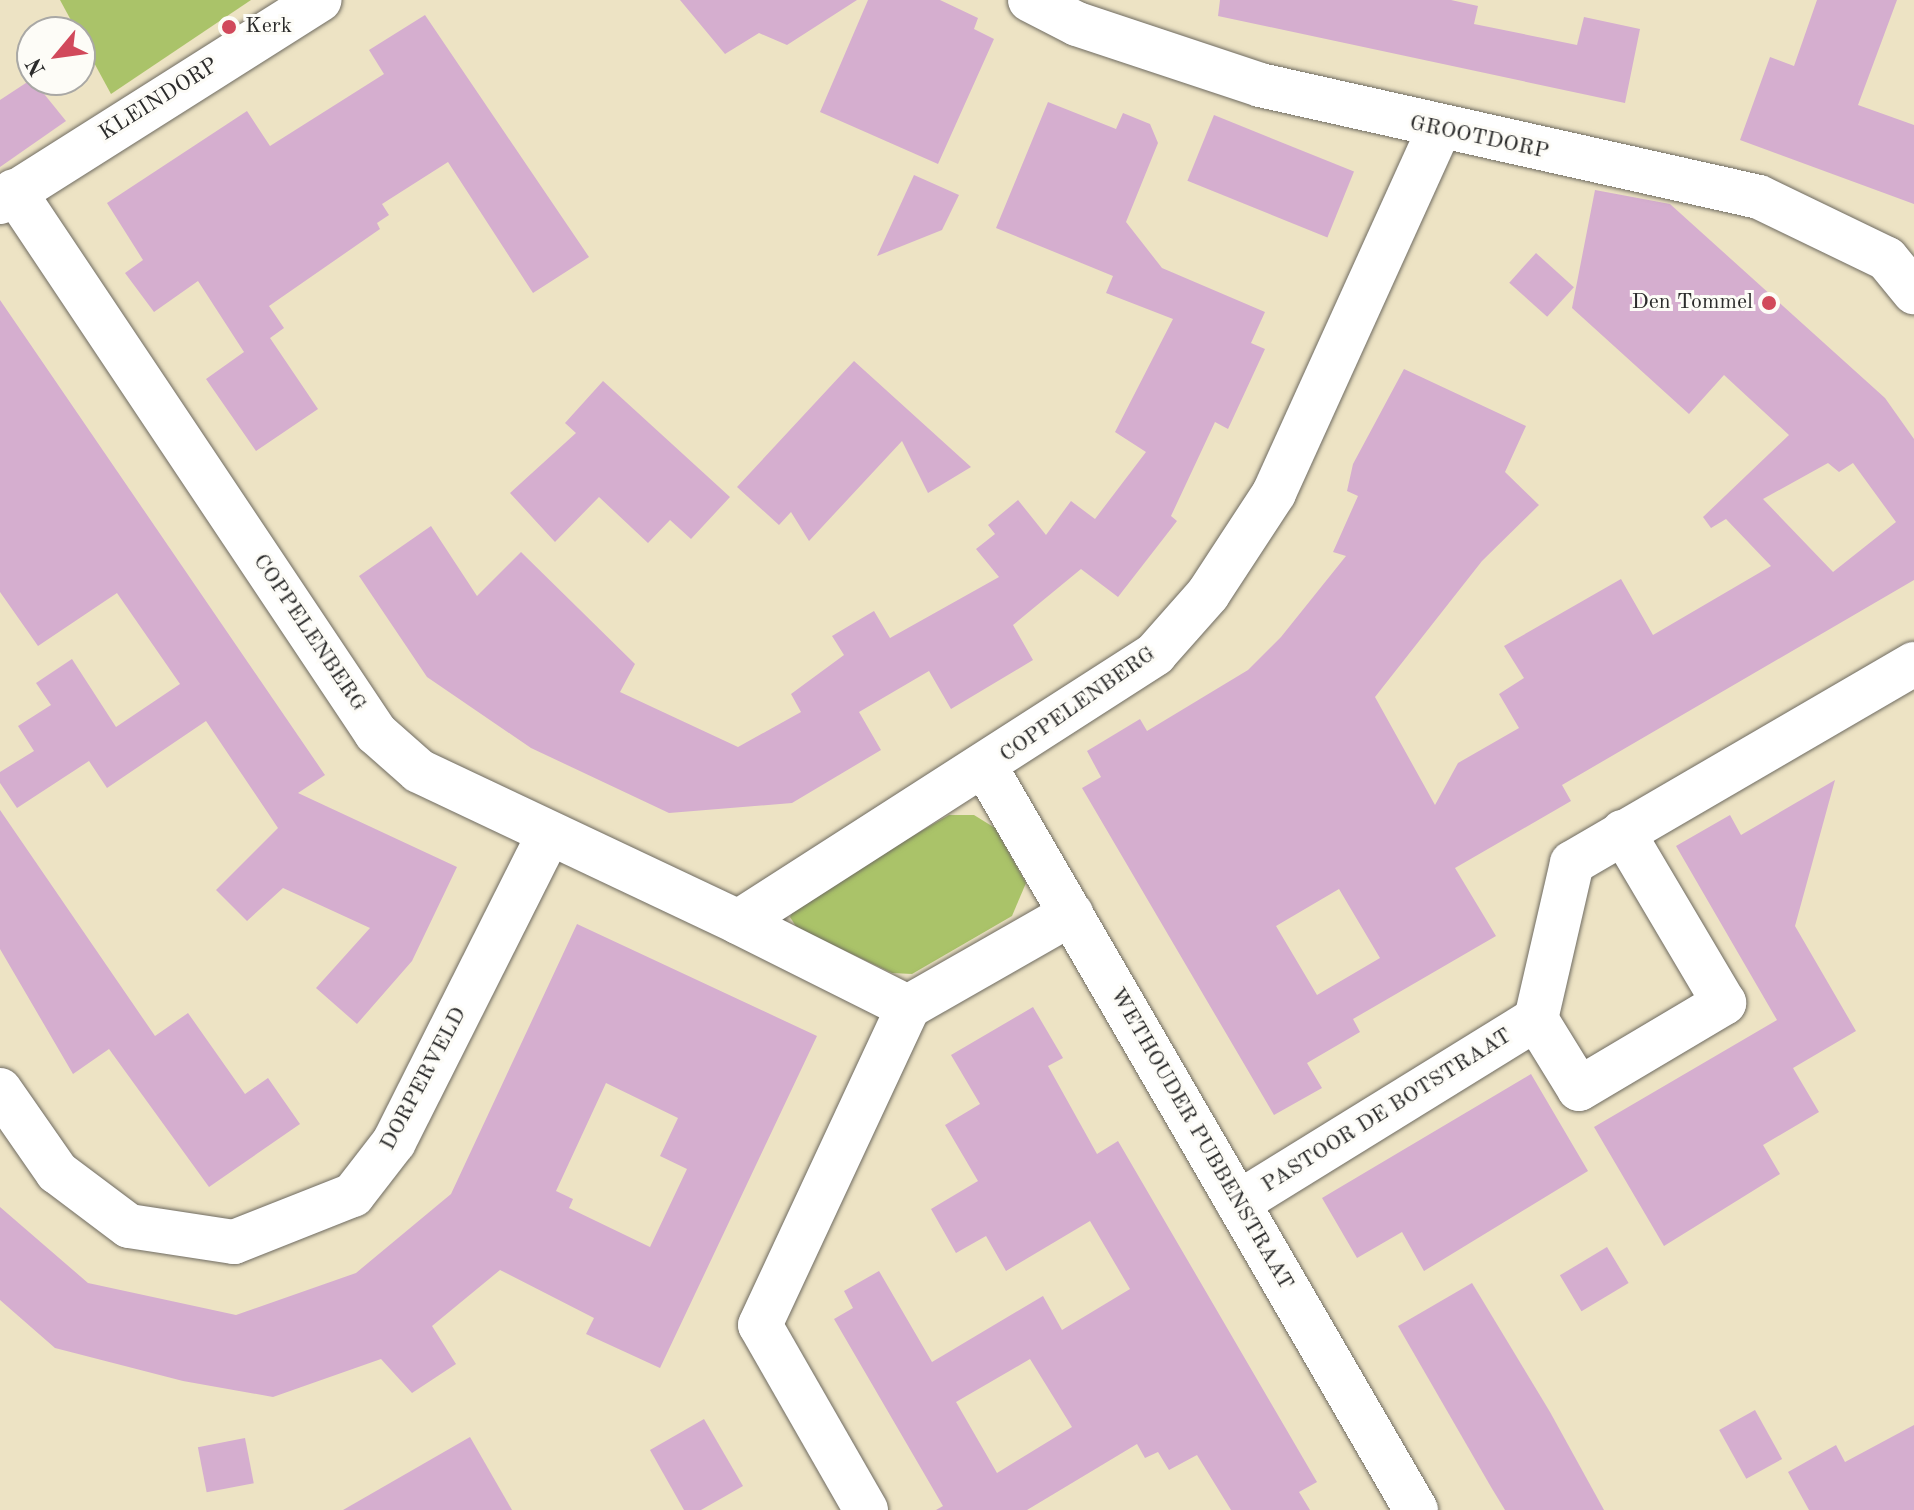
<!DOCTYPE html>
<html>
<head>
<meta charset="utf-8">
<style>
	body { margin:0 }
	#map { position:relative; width:1914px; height:1510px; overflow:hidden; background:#ede3c4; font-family:"Old Standard TT",serif }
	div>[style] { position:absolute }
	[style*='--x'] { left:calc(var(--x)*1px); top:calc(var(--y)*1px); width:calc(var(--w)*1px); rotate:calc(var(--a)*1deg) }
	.green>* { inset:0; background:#aac369 }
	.building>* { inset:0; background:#d5aecf; transform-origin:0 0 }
	.roads { filter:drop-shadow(0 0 2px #6f6b61) drop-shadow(0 0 2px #6f6b61) }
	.minor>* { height:44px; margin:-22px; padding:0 22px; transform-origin:22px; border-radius:22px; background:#fff }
	.tertiary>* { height:44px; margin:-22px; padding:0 22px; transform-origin:22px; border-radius:22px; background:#fff }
	.dots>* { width:22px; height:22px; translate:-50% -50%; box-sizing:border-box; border:4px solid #fdfcf7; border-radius:50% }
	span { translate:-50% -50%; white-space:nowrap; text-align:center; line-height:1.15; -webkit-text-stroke:6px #fdfcf7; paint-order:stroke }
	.poi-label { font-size:22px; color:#2b2b2b }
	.left { translate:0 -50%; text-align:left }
	.right { translate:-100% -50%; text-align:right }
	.street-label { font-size:22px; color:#2b2b2b }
	.north { position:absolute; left:16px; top:16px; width:80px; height:80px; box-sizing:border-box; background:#fdfcf7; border:2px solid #a9a8a5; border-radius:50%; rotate:241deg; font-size:22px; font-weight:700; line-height:32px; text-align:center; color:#2b2b2b }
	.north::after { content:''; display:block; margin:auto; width:28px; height:36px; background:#d1495b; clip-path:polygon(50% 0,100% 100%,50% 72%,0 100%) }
</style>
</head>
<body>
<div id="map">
	<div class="green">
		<div style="clip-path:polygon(60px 0,251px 0,111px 94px)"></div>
		<div style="clip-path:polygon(949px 815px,974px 815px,995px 828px,1026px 883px,1012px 916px,912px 974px,892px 973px,797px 928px,790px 917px,797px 903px)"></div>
	</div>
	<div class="building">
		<div style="clip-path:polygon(680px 0,857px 0,787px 45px,759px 33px,725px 54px)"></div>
		<div style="clip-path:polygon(868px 0,940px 0,978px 18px,974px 29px,994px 39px,938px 164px,820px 112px)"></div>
		<div style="clip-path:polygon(1220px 0,1451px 0,1478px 6px,1474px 24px,1577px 45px,1584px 17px,1640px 29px,1625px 103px,1218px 16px)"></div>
		<div style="clip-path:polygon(1817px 0,1897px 0,1858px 105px,1914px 125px,1914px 204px,1740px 140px,1770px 57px,1794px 66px)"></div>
		<div style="clip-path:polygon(425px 15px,589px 257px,533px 293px,448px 162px,382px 204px,389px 215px,377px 223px,380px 229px,269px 306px,284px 328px,270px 338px,318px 409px,256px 451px,206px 379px,244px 352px,198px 281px,154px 312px,125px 273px,143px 260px,107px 203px,247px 111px,270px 146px,384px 74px,369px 50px)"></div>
		<div style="clip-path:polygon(32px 79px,66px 121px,0 167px,0 100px)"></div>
		<div style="clip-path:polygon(1048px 102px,1116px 129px,1123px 113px,1150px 124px,1158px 143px,1126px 222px,1162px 268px,1265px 312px,1251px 343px,1265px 349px,1228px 429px,1215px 422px,1171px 516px,1177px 521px,1118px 597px,1081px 569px,1013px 625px,1033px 660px,951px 709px,929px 671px,859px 712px,881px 750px,792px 803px,669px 813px,531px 748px,427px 677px,359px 576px,431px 526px,477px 596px,521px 552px,635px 664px,620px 692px,738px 747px,801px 712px,791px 694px,844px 655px,832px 636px,874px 611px,890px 638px,999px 577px,976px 549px,995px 534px,988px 525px,1018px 500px,1046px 535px,1071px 501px,1095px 519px,1146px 452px,1115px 432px,1173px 319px,1106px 293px,1113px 276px,996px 228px)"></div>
		<div style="left:1214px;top:115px;width:151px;height:71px;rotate:22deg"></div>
		<div style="clip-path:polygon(914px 175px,959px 195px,942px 230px,877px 256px)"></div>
		<div style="clip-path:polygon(evenodd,1595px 190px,1670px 204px,1885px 398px,1914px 439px,1914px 580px,1562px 785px,1571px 801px,1455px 868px,1496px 936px,1353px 1019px,1360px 1032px,1307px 1063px,1322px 1088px,1274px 1115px,1082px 788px,1101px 777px,1087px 751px,1140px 719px,1147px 731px,1248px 670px,1281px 637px,1346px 556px,1333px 552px,1358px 496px,1347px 491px,1353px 464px,1404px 369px,1526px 426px,1505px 472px,1539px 505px,1482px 561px,1375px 697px,1435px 805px,1458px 763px,1519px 728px,1499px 694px,1524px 678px,1504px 646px,1621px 579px,1653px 635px,1771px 566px,1726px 519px,1711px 528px,1703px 517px,1789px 435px,1724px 375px,1689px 414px,1572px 308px,1595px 190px,1828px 463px,1839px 472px,1853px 463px,1896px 522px,1833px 572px,1763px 499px,1828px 463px,1595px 190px,1339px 889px,1380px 958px,1317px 995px,1276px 926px,1339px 889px)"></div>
		<div style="left:1536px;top:253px;width:51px;height:40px;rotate:42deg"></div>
		<div style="clip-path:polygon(0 300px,325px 775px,298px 793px,457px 867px,412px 961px,357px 1024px,316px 988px,370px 928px,283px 888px,247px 921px,216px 890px,278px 828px,206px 721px,107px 788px,89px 761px,17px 808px,0 783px,0 772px,34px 751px,18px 726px,51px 705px,36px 683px,72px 659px,116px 727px,180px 684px,117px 593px,38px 646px,0 592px)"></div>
		<div style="clip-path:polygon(854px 361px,971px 467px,928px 493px,902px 441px,809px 541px,791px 512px,779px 525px,737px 487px)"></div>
		<div style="clip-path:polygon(603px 381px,730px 497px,691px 539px,670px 520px,648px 543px,599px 497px,555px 542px,510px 493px,576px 433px,565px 423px)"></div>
		<div style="clip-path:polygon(1835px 780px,1795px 926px,1856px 1031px,1793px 1068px,1819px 1112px,1763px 1145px,1780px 1174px,1664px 1246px,1594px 1127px,1777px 1020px,1676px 846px,1730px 815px,1741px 835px)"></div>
		<div style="clip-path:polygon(0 810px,155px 1036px,188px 1013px,245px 1094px,268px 1078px,300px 1124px,209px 1187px,109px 1049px,73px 1074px,0 949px)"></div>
		<div style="clip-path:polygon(evenodd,577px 924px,817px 1036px,660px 1368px,586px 1334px,594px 1318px,500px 1270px,432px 1326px,456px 1364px,412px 1393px,381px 1359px,273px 1397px,183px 1381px,55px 1348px,0 1300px,0 1207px,88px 1283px,236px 1315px,356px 1273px,451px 1194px,577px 924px,606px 1083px,678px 1118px,660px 1156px,687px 1169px,650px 1247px,569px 1208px,573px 1199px,556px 1191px,606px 1083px)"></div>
		<div style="clip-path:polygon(evenodd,1033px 1007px,1063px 1058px,1048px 1066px,1097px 1154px,1118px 1141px,1317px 1482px,1299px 1492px,1310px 1510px,1231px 1510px,1197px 1455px,1169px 1470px,1158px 1452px,1145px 1458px,1137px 1444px,1027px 1510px,936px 1510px,943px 1506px,834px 1319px,853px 1308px,844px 1291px,879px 1271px,932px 1362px,1043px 1296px,1062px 1330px,1130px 1289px,1090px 1221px,1006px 1271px,986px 1236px,956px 1253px,931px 1209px,978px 1181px,945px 1125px,980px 1104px,951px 1055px,1033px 1007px,1030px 1359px,1072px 1427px,997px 1473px,956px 1402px,1030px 1359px)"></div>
		<div style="clip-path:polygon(1531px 1074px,1588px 1171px,1424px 1271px,1402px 1232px,1357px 1258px,1322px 1198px)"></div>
		<div style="left:1607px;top:1247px;width:42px;height:55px;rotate:59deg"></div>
		<div style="clip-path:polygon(1472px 1283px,1550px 1412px,1604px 1510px,1505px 1510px,1491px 1487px,1398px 1326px)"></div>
		<div style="left:1755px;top:1410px;width:56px;height:41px;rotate:61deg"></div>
		<div style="clip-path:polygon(704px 1419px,743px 1486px,701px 1510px,684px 1510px,650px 1450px)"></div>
		<div style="clip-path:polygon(1914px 1425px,1914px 1510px,1809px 1510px,1788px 1472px,1836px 1445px,1845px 1462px)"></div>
		<div style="clip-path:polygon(470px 1437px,512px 1510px,343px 1510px)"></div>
		<div style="left:245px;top:1438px;width:46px;height:48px;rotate:79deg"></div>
	</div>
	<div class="roads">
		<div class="minor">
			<div style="--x:1030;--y:0;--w:53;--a:27.1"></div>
			<div style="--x:1077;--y:24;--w:193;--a:18.4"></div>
			<div style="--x:1260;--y:85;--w:511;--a:12.65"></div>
			<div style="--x:1759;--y:197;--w:142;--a:25.8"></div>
			<div style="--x:1887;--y:259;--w:43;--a:50.7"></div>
			<div style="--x:14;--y:191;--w:652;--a:56.26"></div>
			<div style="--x:376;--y:733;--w:57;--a:41.5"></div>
			<div style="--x:419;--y:771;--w:353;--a:25.3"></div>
			<div style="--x:738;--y:922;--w:496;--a:-32.7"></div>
			<div style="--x:1155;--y:654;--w:80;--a:-48.5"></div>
			<div style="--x:1208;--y:594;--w:121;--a:-56.8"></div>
			<div style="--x:1274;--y:493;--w:399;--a:-65.6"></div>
			<div style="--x:986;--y:768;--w:858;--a:59.91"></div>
			<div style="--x:738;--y:922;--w:190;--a:26.6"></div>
			<div style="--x:1536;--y:1019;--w:82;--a:58.4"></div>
			<div style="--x:1579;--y:1089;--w:169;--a:-30.7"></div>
			<div style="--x:1724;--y:1003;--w:199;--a:-120.6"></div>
			<div style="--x:0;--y:1090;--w:100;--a:55.2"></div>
			<div style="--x:57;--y:1172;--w:90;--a:36.9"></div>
			<div style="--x:129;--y:1226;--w:106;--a:8.7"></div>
			<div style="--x:234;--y:1242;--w:128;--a:-21.6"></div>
			<div style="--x:353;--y:1195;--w:67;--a:-52.3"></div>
			<div style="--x:394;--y:1142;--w:343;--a:-63.3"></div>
			<div style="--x:1238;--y:1203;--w:350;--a:-31.7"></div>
			<div style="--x:1536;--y:1019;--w:160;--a:-77"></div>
			<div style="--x:1572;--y:863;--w:396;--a:-30.2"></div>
			<div style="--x:866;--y:1510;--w:213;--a:-119.8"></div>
			<div style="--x:760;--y:1325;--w:351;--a:-65"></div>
			<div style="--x:908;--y:1007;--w:188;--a:-29.7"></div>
		</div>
		<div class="tertiary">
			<div style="--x:0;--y:202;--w:378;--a:-32.3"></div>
		</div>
	</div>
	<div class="dots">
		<div style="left:229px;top:27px;background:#d1495b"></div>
		<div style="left:1769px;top:303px;background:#d1495b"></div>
	</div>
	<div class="poi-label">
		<span class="left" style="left:245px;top:27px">Kerk</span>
		<span class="right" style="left:1753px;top:303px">Den Tommel</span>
	</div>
	<div class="street-label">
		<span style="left:159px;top:100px;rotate:-32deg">KLEINDORP</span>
		<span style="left:1479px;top:138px;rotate:12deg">GROOTDORP</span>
		<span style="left:309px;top:633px;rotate:56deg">COPPELENBERG</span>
		<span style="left:1078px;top:705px;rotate:-35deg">COPPELENBERG</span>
		<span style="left:424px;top:1079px;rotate:-62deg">DORPERVELD</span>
		<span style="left:1387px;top:1111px;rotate:-32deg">PASTOOR DE BOTSTRAAT</span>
		<span style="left:1201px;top:1139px;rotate:60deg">WETHOUDER PUBBENSTRAAT</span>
	</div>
	<div class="north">N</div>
</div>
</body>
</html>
